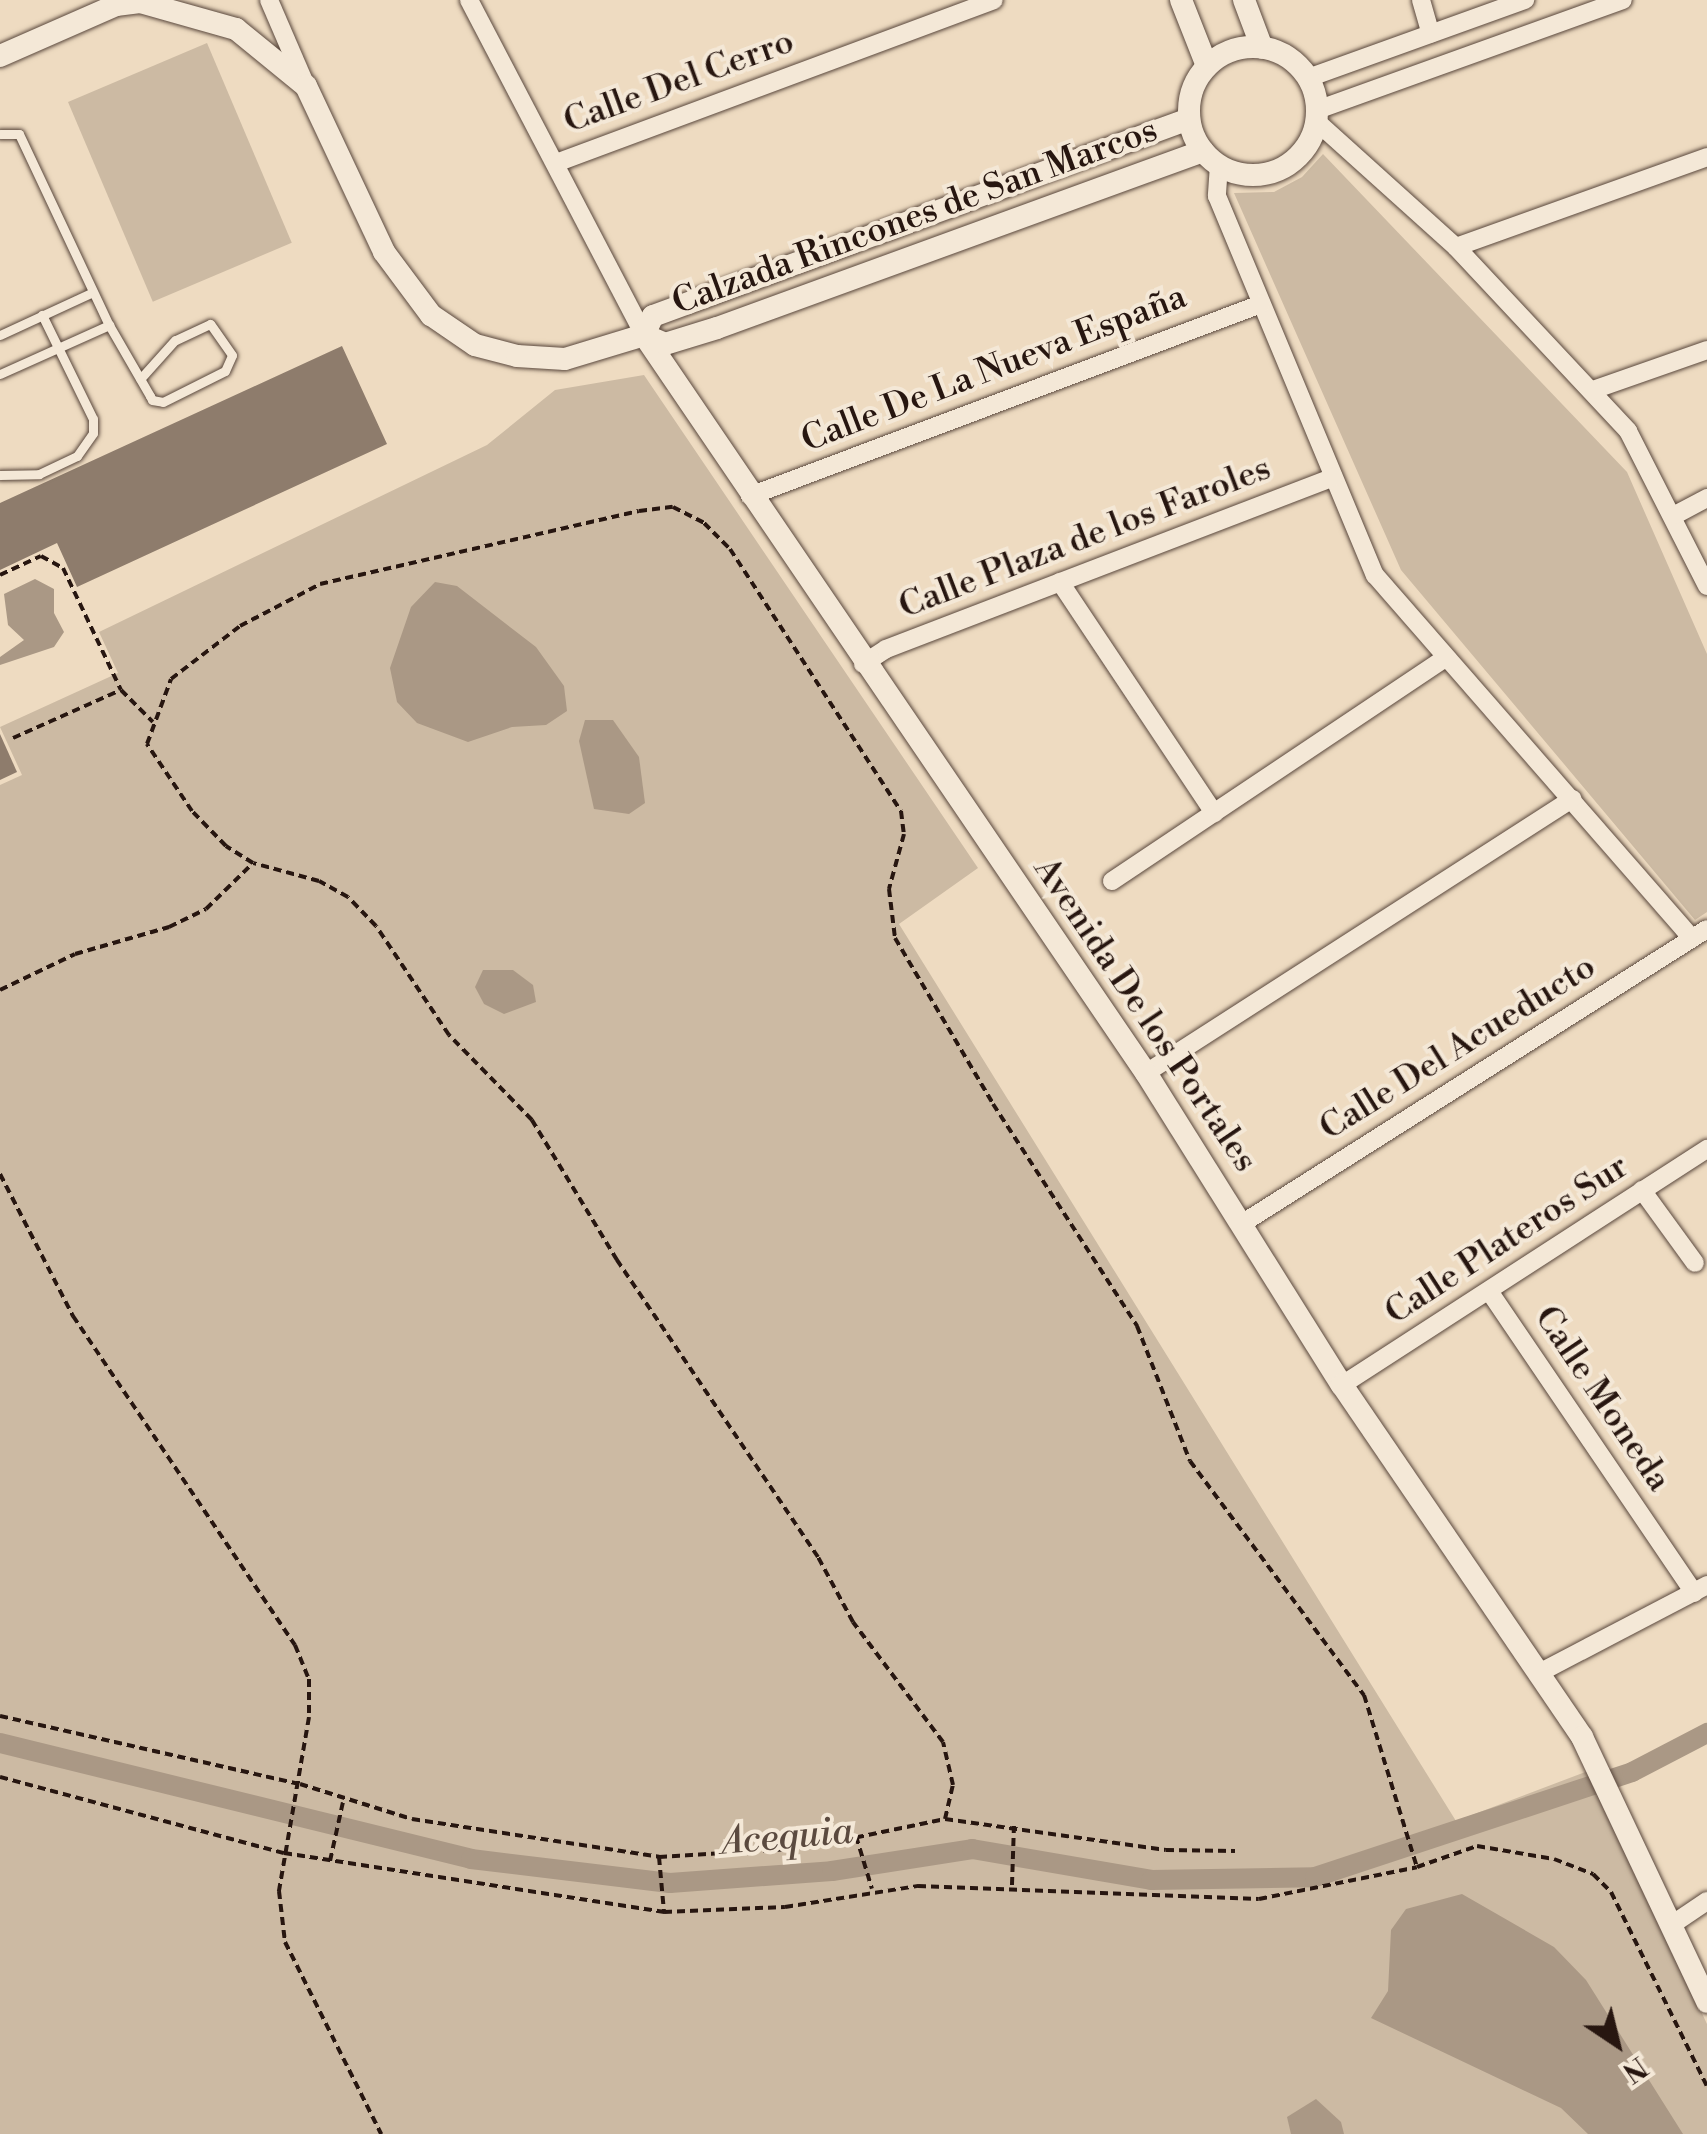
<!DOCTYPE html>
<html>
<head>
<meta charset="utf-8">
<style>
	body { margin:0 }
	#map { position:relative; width:1707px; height:2134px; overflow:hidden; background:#eedbc1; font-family:"Libre Bodoni",serif }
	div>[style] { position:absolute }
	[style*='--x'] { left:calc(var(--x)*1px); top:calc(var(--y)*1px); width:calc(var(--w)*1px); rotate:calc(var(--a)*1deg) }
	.green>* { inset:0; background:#ccbaa3; transform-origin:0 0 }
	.water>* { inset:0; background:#aa9885 }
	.canal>* { height:20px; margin:-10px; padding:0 10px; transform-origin:10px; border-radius:10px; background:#aa9885 }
	.building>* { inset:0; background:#8e7c6c }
	.path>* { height:4px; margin-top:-2px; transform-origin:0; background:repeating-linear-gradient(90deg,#271610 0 8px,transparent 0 13px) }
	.roads { filter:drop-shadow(0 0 2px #59473c) drop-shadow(0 0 2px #59473c) }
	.service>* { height:9px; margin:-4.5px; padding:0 4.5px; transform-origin:4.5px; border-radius:4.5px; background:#f4e8d7 }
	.minor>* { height:18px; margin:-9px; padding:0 9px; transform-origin:9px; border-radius:9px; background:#f4e8d7 }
	.tertiary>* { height:22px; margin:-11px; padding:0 11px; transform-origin:11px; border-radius:11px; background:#f4e8d7 }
	.tertiary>.ring { margin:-11px; padding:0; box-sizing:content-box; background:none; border:22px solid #f4e8d7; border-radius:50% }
	span { translate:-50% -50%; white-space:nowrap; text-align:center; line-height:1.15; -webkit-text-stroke:8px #f4e8d7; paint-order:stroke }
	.street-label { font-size:35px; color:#271610 }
	.water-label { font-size:38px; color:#5b4a3f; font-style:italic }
	.north { position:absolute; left:1567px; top:1994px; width:100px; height:100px; -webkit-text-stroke:8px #f4e8d7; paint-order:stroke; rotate:145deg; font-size:28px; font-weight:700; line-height:40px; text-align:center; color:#271610 }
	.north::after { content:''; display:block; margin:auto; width:35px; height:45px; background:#271610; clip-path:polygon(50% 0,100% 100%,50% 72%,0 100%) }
</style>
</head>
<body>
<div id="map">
	<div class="green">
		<div style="left:207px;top:43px;width:217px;height:151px;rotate:67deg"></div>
		<div style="clip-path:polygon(1323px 154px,1627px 472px,1707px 654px,1707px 912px,1695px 920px,1401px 570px,1234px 193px,1274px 192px,1302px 177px)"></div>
		<div style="clip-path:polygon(644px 375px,978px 868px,899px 924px,1456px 1821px,1588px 1771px,1707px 2024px,1707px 2134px,0 2134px,0 785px,22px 775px,0 727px,118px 673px,99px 632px,487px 445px,555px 390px)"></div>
	</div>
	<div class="water">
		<div style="clip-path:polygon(35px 579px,54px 589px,54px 613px,64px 632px,54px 647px,0 665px,0 657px,24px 640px,8px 625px,4px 594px)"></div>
		<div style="clip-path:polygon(435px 582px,457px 586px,536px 647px,564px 686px,567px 711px,546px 725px,512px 727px,468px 742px,417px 723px,397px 702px,390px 668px,411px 607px)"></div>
		<div style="clip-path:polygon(585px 720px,613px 720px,639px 757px,645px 803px,629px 814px,594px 809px,579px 741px)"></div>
		<div style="clip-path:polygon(483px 970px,513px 970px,533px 985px,536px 1002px,504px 1014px,484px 1004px,475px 987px)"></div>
		<div style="clip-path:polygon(1462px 1894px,1554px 1947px,1586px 1980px,1683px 2134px,1588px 2134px,1561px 2108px,1371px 2018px,1388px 1991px,1391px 1930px,1406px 1909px)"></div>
		<div style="clip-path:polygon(1316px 2099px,1341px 2122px,1344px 2134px,1291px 2134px,1287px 2117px)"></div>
	</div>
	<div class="canal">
		<div style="--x:0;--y:1743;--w:485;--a:13.8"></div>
		<div style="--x:471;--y:1859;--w:200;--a:6.9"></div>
		<div style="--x:670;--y:1883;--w:162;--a:-4.2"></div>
		<div style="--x:832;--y:1871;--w:142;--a:-8.9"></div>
		<div style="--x:972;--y:1849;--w:182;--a:9.8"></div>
		<div style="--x:1151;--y:1880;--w:164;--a:-1"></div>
		<div style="--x:1315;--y:1877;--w:334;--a:-18.3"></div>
		<div style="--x:1632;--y:1772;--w:85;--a:-27.5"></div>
	</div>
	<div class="building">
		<div style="clip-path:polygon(342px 346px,387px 444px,77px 587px,57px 543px,0 570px,0 503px)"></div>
		<div style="clip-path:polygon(0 734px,17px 772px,0 780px)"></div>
	</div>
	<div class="path">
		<div style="--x:0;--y:575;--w:45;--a:-24.9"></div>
		<div style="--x:41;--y:556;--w:25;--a:29"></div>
		<div style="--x:63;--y:568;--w:135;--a:64.6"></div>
		<div style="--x:121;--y:690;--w:45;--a:45"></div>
		<div style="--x:13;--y:738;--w:118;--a:-24"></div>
		<div style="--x:0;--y:990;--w:83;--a:-25.6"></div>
		<div style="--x:75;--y:954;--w:98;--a:-16"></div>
		<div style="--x:169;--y:927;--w:41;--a:-25.9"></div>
		<div style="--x:206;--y:909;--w:66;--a:-44.4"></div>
		<div style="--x:0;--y:1174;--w:160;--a:62.8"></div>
		<div style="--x:73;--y:1316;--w:397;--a:56"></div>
		<div style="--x:295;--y:1645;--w:37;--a:68"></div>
		<div style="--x:309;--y:1679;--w:38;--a:90"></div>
		<div style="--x:309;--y:1717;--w:177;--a:99.8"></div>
		<div style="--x:279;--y:1891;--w:51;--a:83.3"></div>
		<div style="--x:285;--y:1942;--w:215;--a:63.4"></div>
		<div style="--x:0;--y:1716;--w:308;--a:12.8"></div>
		<div style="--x:300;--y:1784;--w:117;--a:17.4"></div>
		<div style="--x:412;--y:1819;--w:250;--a:8.7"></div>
		<div style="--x:659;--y:1857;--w:146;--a:-3.5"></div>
		<div style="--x:805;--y:1848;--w:143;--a:-11.7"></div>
		<div style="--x:945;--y:1819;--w:223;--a:8"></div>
		<div style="--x:1166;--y:1850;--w:69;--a:0.8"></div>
		<div style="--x:0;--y:1777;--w:294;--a:15"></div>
		<div style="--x:284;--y:1853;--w:385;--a:8.8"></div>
		<div style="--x:664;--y:1912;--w:121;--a:-2.4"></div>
		<div style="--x:785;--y:1907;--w:135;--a:-9"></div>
		<div style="--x:918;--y:1886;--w:341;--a:2.2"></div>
		<div style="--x:1259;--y:1899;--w:161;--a:-11.4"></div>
		<div style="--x:1417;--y:1867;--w:64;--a:-19.3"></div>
		<div style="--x:1477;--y:1846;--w:78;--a:9.6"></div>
		<div style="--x:1554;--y:1859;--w:42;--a:21"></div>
		<div style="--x:1593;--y:1874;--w:25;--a:45"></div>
		<div style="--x:1611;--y:1892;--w:216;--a:63.7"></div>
		<div style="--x:945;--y:1819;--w:35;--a:-77"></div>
		<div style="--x:953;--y:1785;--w:44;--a:-103.1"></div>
		<div style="--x:943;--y:1742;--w:150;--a:-126.9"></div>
		<div style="--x:853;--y:1622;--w:74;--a:-118.3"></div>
		<div style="--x:818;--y:1557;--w:359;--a:-124.1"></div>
		<div style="--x:617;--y:1260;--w:164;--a:-121.3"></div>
		<div style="--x:532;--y:1120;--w:119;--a:-134.3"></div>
		<div style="--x:449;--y:1035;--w:131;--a:-123.8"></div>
		<div style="--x:376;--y:926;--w:40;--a:-134"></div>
		<div style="--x:348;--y:897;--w:33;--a:-151"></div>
		<div style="--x:319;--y:881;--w:68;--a:-164.7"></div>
		<div style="--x:253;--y:863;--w:32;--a:-148"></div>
		<div style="--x:226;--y:846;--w:49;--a:-134.2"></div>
		<div style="--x:192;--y:811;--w:81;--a:-123.9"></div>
		<div style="--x:147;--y:744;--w:69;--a:-69.7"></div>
		<div style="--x:171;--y:679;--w:87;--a:-37.5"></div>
		<div style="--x:240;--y:626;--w:90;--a:-27.7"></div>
		<div style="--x:320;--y:584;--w:327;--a:-12.9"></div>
		<div style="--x:639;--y:511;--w:34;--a:-7"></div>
		<div style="--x:673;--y:507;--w:35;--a:27"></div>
		<div style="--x:704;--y:523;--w:37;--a:45"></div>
		<div style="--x:730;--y:549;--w:313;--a:56.9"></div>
		<div style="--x:901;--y:811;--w:23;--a:83"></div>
		<div style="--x:904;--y:834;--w:57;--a:105.3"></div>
		<div style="--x:889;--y:889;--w:49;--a:83"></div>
		<div style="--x:895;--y:938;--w:193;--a:59.4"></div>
		<div style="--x:993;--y:1104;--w:265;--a:57"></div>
		<div style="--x:1137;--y:1326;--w:145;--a:68.6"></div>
		<div style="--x:1190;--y:1461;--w:292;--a:53.4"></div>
		<div style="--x:1364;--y:1695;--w:180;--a:72.9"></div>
		<div style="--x:856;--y:1836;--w:55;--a:73.2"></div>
		<div style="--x:659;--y:1857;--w:55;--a:84.8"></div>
		<div style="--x:330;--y:1861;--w:60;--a:-77.6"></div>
		<div style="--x:1012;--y:1885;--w:59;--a:-88.1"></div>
	</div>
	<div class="roads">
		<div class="service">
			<div style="--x:0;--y:134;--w:19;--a:0"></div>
			<div style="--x:19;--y:134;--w:211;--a:64.8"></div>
			<div style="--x:109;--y:325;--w:82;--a:60"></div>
			<div style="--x:150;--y:396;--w:4;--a:63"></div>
			<div style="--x:152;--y:400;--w:11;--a:10"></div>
			<div style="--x:163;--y:402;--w:69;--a:-26.6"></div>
			<div style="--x:225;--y:371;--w:17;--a:-66"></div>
			<div style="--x:232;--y:355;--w:38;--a:-125"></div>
			<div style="--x:210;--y:324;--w:38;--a:155"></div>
			<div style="--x:175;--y:340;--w:52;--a:131.9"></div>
			<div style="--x:0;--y:335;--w:102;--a:-24.8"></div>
			<div style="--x:0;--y:374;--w:120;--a:-24.2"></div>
			<div style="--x:0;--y:475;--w:39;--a:-1"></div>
			<div style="--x:39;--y:474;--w:42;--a:-25.3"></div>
			<div style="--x:77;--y:456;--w:28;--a:-55"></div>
			<div style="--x:93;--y:433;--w:14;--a:-90"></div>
			<div style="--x:93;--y:419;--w:116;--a:-116.1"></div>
		</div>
		<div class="minor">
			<div style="--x:269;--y:0;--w:94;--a:66.7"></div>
			<div style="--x:469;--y:0;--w:378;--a:62.4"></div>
			<div style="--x:1421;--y:0;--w:35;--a:74"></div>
			<div style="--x:1308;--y:78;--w:231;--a:-19.8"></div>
			<div style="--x:1317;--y:110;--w:325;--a:-19.8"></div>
			<div style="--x:1316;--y:121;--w:188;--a:42"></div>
			<div style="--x:1456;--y:247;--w:252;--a:46.9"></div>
			<div style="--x:1628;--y:431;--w:174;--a:63"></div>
			<div style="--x:556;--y:163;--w:467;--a:-20.4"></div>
			<div style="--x:1219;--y:165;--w:31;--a:94"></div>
			<div style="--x:1217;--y:196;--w:411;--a:67.4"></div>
			<div style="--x:1375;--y:575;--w:482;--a:48.9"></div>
			<div style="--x:1456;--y:247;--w:267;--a:-19.7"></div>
			<div style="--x:1593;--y:390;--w:121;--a:-19.3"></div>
			<div style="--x:750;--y:496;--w:546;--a:-20.59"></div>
			<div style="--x:1675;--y:515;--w:36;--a:-28"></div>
			<div style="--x:1060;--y:582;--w:278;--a:56.3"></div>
			<div style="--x:863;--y:664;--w:27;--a:-33"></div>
			<div style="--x:886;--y:649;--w:479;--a:-21"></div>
			<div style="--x:1112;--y:881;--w:401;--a:-33.8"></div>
			<div style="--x:1146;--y:1073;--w:507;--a:-32.75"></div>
			<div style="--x:1642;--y:1190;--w:90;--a:54"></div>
			<div style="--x:1243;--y:1223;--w:549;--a:-32.36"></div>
			<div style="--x:1489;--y:1291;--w:365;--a:55.8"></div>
			<div style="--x:1342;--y:1385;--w:435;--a:-32.9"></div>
			<div style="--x:1539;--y:1673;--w:190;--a:-27.6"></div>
			<div style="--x:1670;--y:1926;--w:45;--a:-34"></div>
		</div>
		<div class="tertiary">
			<div style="--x:1181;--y:0;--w:71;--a:68.5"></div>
			<div style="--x:1244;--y:0;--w:51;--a:69.4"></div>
			<div class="ring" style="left:1189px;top:47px;width:106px;height:106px"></div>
			<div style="--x:0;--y:56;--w:127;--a:-23.7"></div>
			<div style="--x:116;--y:5;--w:24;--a:-7"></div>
			<div style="--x:140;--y:2;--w:100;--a:15.7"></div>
			<div style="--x:236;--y:29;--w:90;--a:39.2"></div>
			<div style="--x:306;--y:86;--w:183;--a:64.8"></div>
			<div style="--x:384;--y:252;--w:79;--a:53.3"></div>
			<div style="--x:431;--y:315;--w:53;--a:34.3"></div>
			<div style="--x:475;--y:345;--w:43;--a:14.7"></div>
			<div style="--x:517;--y:356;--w:48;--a:3.6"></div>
			<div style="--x:565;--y:359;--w:83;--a:-16.9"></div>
			<div style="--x:644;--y:335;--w:893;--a:55.78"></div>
			<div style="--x:1146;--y:1073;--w:368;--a:57.9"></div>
			<div style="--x:1342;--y:1385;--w:426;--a:55.7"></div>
			<div style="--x:1582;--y:1737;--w:293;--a:64.7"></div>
			<div style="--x:644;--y:335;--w:23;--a:23"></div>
			<div style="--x:665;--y:344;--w:54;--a:-17.1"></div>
			<div style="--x:717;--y:328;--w:517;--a:-20.01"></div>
			<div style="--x:644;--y:335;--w:21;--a:-65"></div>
			<div style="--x:653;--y:316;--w:571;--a:-20.18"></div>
		</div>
	</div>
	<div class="street-label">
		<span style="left:679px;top:82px;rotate:-20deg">Calle Del Cerro</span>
		<span style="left:915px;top:217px;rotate:-20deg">Calzada Rincones de San Marcos</span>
		<span style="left:994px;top:369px;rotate:-21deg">Calle De La Nueva España</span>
		<span style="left:1085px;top:538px;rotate:-21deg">Calle Plaza de los Faroles</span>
		<span style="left:1145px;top:1015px;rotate:56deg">Avenida De los Portales</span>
		<span style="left:1458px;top:1048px;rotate:-32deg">Calle Del Acueducto</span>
		<span style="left:1507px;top:1240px;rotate:-33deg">Calle Plateros Sur</span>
		<span style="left:1602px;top:1399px;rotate:56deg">Calle Moneda</span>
	</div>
	<div class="water-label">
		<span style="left:787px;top:1837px;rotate:-5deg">Acequia</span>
	</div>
	<div class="north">N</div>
</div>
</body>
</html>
